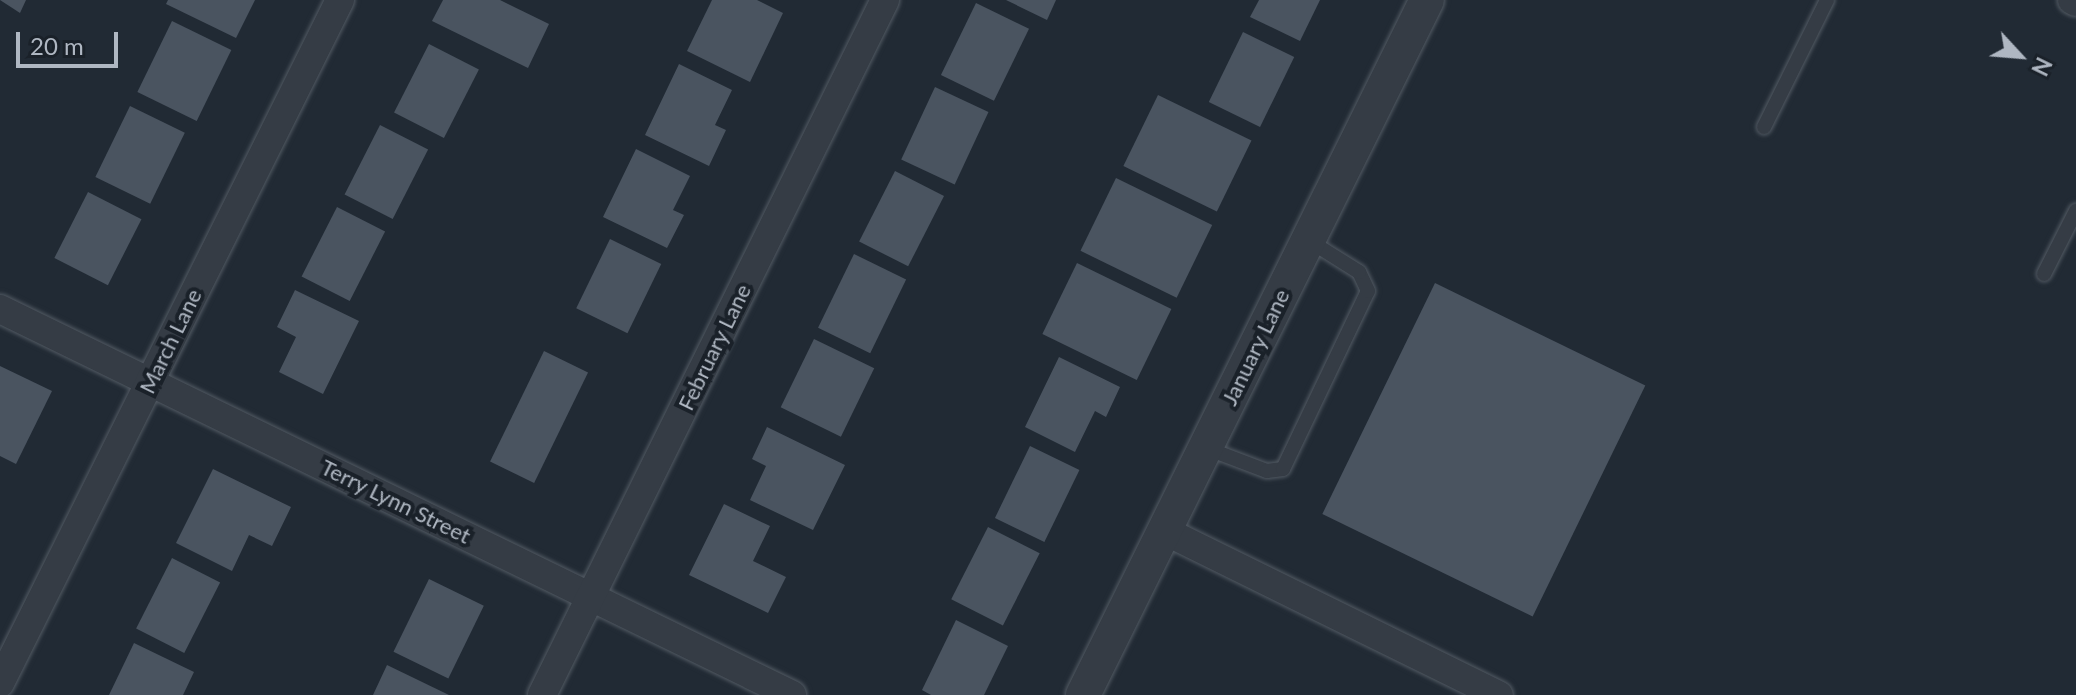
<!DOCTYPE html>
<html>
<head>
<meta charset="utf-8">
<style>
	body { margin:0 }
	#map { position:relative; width:2076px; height:695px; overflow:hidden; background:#212a34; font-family:Lato,sans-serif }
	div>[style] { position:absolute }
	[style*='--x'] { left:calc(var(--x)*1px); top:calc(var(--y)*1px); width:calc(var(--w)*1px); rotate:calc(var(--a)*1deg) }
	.building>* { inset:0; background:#4a5460; transform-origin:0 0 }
	.roads { filter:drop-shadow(0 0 2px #525a63) drop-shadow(0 0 2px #525a63) }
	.service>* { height:14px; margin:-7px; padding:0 7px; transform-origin:7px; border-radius:7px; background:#353c45 }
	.minor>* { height:28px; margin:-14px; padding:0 14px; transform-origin:14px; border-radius:14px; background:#353c45 }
	.tertiary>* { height:34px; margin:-17px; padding:0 17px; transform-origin:17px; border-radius:17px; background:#353c45 }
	span { translate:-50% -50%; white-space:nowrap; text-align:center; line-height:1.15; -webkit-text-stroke:8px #1a2129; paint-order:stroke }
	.street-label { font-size:22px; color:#afb7c2 }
	.north { position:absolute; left:1980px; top:16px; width:80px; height:80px; -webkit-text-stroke:6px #1a2129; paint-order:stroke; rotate:116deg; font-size:22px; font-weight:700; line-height:32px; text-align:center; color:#afb7c2 }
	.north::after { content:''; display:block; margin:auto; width:28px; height:36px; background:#afb7c2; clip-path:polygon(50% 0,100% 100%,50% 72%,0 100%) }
	.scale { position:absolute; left:16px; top:32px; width:102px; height:36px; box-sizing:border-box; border:4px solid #afb7c2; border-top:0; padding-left:10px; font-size:24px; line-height:28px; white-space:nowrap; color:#afb7c2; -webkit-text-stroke:6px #1a2129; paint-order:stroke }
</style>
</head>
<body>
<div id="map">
	<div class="building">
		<div style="clip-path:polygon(0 0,26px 0,20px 13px)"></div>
		<div style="clip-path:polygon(168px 0,255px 0,236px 38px,166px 4px)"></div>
		<div style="clip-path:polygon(443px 0,500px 0,549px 24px,528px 68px,432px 21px)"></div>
		<div style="clip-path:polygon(712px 0,757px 0,783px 13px,750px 82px,687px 51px)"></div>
		<div style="clip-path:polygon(1006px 0,1056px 0,1047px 20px)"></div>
		<div style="clip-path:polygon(1259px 0,1320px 0,1300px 41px,1250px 17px)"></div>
		<div style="left:976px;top:3px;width:59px;height:80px;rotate:26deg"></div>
		<div style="left:172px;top:21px;width:66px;height:79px;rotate:26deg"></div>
		<div style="left:1243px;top:32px;width:57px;height:78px;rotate:26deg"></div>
		<div style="left:429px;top:44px;width:56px;height:77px;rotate:27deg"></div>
		<div style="clip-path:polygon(679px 64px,732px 90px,715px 125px,726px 130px,709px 166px,645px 135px)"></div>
		<div style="left:935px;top:87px;width:59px;height:80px;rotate:25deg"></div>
		<div style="left:1158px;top:95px;width:104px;height:79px;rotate:26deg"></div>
		<div style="left:130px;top:106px;width:61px;height:79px;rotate:26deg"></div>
		<div style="left:380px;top:125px;width:54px;height:78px;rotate:27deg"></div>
		<div style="clip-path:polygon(636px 149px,690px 176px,673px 210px,684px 215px,667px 248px,603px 217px)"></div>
		<div style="left:895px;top:171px;width:55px;height:79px;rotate:27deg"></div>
		<div style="left:1116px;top:178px;width:107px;height:81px;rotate:26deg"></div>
		<div style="left:88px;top:192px;width:60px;height:74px;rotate:27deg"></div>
		<div style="left:337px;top:207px;width:54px;height:78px;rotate:27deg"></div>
		<div style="left:610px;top:239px;width:57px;height:77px;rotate:26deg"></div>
		<div style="left:854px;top:254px;width:58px;height:82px;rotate:26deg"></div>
		<div style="left:1077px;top:263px;width:105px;height:79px;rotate:26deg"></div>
		<div style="left:1435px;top:283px;width:234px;height:257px;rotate:26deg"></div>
		<div style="clip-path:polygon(295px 290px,359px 321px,323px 394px,279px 372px,296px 337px,277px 327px)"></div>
		<div style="left:814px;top:339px;width:67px;height:76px;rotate:26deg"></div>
		<div style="left:544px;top:351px;width:49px;height:123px;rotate:26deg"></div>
		<div style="clip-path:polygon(1059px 357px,1120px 387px,1106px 417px,1095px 411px,1075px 452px,1025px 427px)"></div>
		<div style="clip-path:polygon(0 366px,52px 391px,16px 464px,0 456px)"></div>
		<div style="clip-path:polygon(767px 427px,845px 465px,813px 530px,750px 500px,766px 466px,752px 459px)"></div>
		<div style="left:1030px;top:446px;width:55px;height:80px;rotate:26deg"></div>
		<div style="clip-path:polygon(213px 469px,291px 507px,272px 546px,249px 535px,232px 571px,176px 543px)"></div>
		<div style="clip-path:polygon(724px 504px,770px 526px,753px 561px,786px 577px,768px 613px,689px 575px)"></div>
		<div style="left:988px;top:527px;width:58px;height:81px;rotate:27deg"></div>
		<div style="left:172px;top:558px;width:54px;height:79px;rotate:27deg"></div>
		<div style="left:429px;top:579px;width:61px;height:81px;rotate:26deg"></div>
		<div style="clip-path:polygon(956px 620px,1008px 646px,984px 695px,931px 695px,922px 690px)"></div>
		<div style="clip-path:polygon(134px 643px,194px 672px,183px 695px,109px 695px)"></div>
		<div style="clip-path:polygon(387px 665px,449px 695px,373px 695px)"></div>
	</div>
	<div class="roads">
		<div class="service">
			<div style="--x:1764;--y:127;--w:142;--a:-63.6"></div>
			<div style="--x:2044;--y:274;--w:71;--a:-63.1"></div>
			<div style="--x:1206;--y:448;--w:65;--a:20.7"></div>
			<div style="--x:1267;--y:471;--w:16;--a:-7"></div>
			<div style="--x:1283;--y:469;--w:197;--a:-64.5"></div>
			<div style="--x:1368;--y:291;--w:21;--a:-115"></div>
			<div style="--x:1359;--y:272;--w:60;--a:-147.9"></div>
		</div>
		<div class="minor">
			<div style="--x:2072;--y:0;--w:4;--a:27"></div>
			<div style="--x:0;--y:309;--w:881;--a:25.98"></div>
			<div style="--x:1165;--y:531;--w:372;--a:26.2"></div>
			<div style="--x:0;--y:683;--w:763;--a:-63.54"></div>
			<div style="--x:542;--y:695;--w:775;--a:-63.73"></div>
		</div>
		<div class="tertiary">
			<div style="--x:1083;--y:695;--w:775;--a:-63.67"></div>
		</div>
	</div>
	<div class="street-label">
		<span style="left:170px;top:341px;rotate:-64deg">March Lane</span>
		<span style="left:714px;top:347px;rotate:-64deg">February Lane</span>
		<span style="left:1255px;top:347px;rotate:-64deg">January Lane</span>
		<span style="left:396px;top:501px;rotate:26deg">Terry Lynn Street</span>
	</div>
	<div class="north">N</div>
	<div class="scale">20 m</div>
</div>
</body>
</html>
